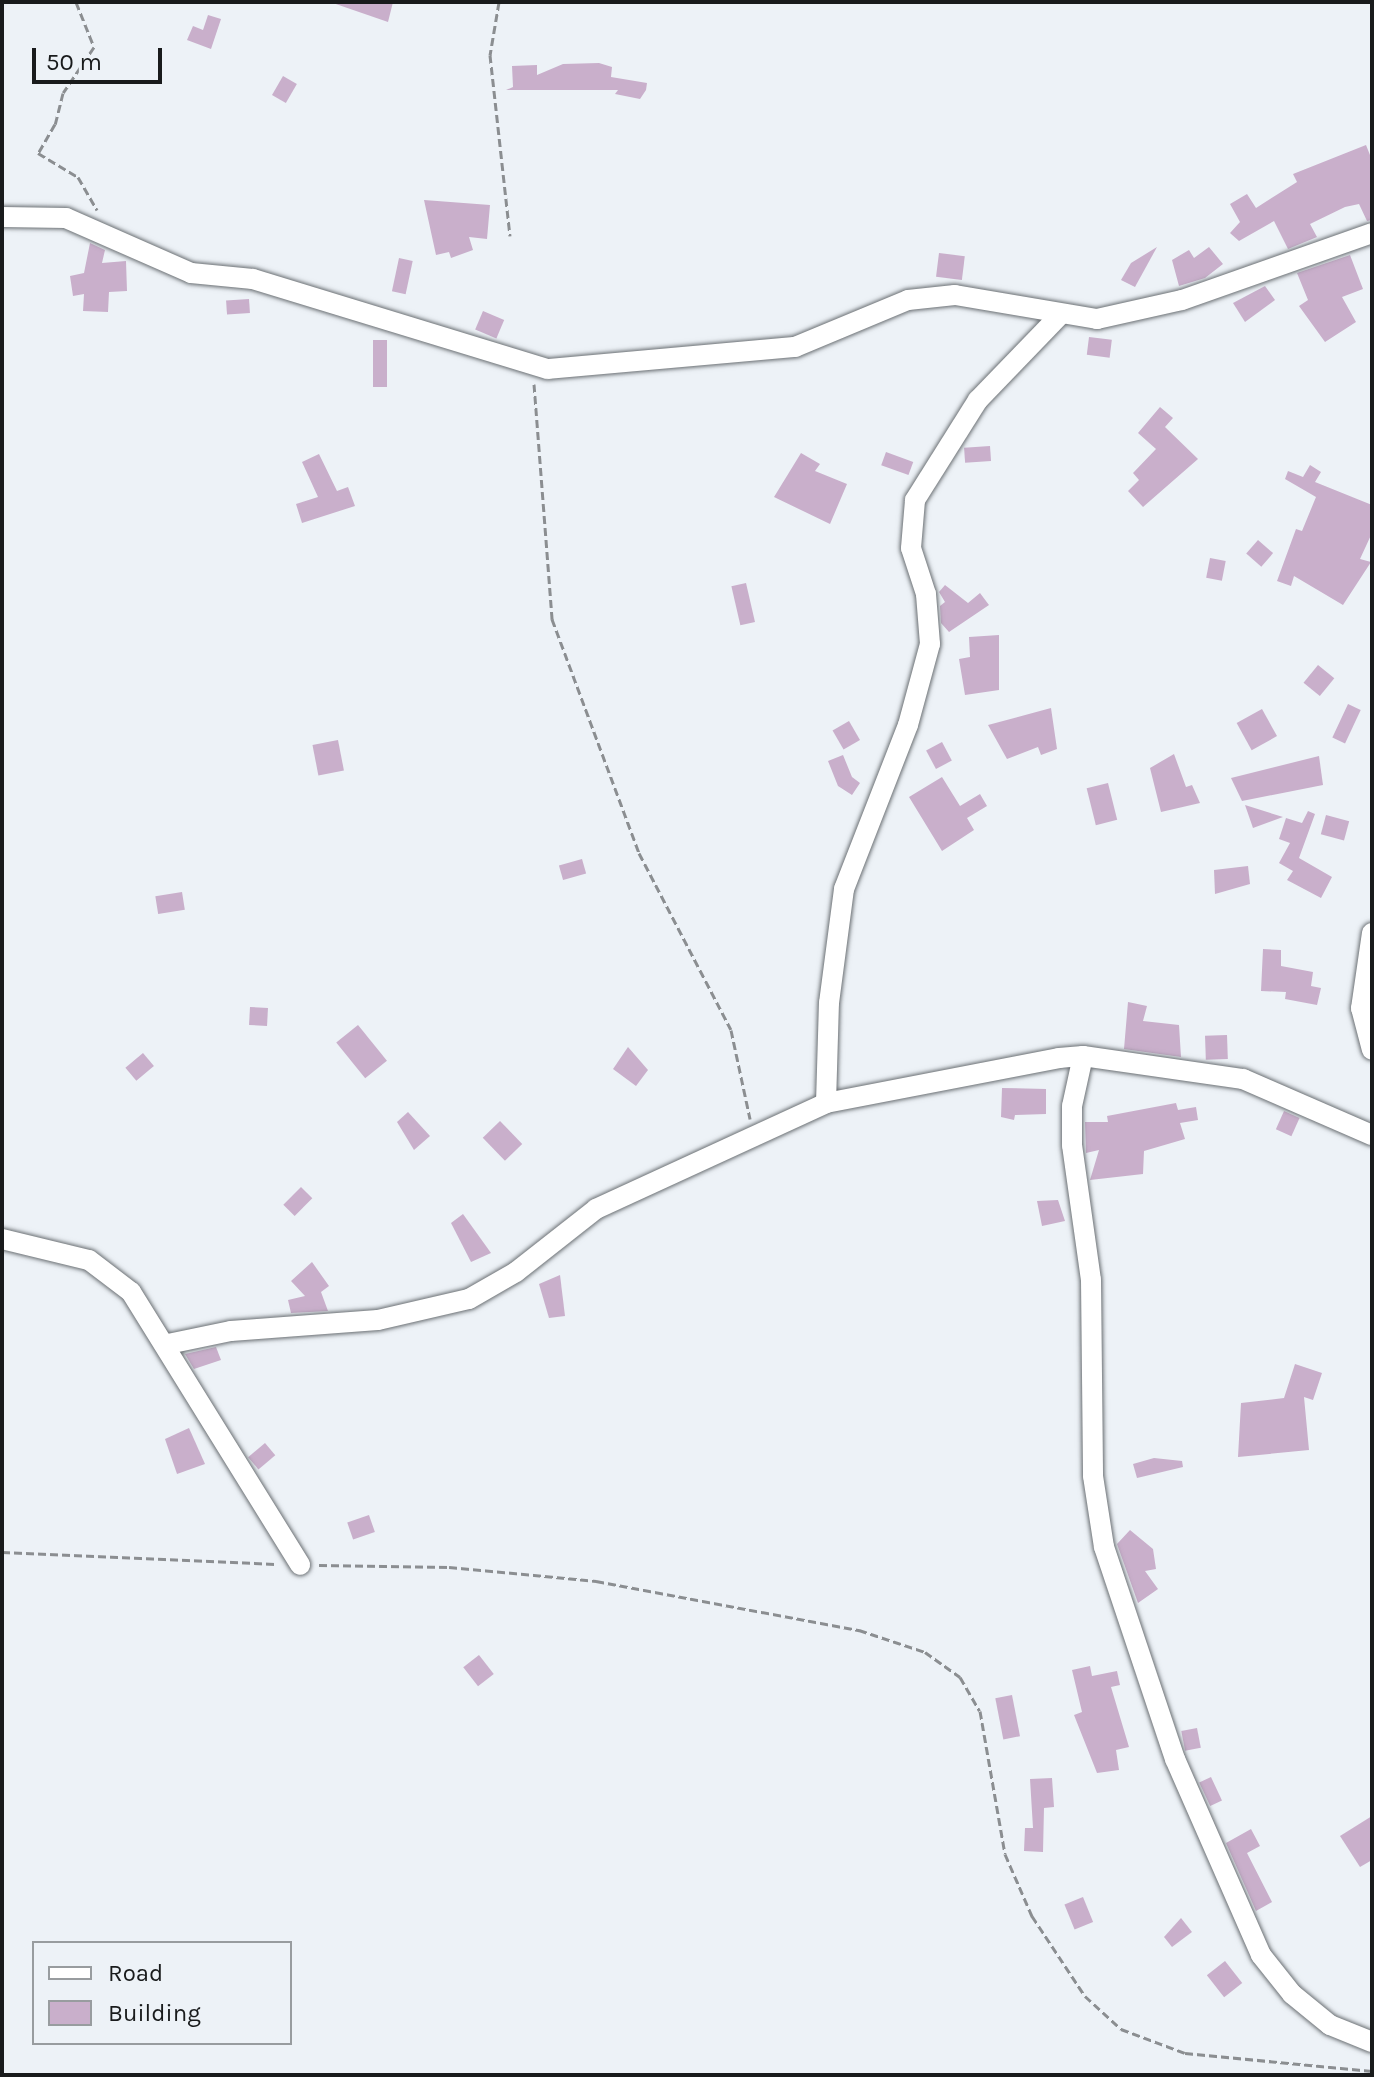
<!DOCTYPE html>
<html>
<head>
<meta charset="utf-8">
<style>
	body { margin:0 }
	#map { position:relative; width:1374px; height:2077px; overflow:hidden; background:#edf2f7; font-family:Karla,sans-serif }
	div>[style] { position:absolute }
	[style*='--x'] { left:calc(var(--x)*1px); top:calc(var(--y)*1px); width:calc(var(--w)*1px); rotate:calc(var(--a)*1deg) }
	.building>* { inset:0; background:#c9afcb; transform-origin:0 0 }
	.path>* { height:3px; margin-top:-1.5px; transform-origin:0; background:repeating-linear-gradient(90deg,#8b8e91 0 8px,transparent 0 12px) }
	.roads { filter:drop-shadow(0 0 2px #6b7074) drop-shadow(0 0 2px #6b7074) }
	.street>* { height:20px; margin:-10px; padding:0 10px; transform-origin:10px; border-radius:10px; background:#fff }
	span { translate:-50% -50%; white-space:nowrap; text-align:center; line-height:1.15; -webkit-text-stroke:7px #edf2f7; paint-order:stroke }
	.frame { position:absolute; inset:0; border:4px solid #191b1c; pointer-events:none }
	.legend { position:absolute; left:32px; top:1941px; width:260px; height:104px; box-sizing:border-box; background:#edf2f7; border:2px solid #989c9f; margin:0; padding:10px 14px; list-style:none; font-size:24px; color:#191b1c }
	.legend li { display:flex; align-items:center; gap:16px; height:40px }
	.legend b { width:40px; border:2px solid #989c9f }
	.scale { position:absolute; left:32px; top:48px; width:130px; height:36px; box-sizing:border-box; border:4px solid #191b1c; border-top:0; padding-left:10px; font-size:24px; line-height:28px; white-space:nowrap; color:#191b1c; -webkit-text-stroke:6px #edf2f7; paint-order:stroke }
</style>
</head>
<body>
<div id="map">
	<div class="building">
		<div style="clip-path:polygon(330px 2px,393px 2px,388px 22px)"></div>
		<div style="clip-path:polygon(208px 15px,221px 19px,211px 49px,187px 40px,193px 26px,203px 30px)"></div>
		<div style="clip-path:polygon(599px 63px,612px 67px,611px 77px,647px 83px,646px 90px,640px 99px,615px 94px,618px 90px,506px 90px,513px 87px,512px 66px,537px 65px,537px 75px,563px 64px)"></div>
		<div style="left:283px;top:76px;width:16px;height:22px;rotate:30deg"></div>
		<div style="clip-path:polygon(1366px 145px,1372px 160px,1372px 220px,1367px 221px,1359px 204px,1345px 207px,1310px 224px,1317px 237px,1288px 249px,1274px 221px,1239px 241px,1230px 233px,1240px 222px,1230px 204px,1247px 194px,1256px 208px,1297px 182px,1293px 174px)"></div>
		<div style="clip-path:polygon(424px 200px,490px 205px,487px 239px,469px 237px,473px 250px,451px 258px,449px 252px,436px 255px)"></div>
		<div style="clip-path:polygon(90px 243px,105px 250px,102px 263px,126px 261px,127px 291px,109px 292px,108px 312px,83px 311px,84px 294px,73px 296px,70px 276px,84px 273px)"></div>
		<div style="clip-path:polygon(1157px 247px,1135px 287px,1121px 280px,1131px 263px)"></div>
		<div style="clip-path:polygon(1209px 247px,1223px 264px,1205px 278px,1179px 286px,1172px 260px,1189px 250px,1194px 258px)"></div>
		<div style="left:939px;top:253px;width:26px;height:24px;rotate:7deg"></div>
		<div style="clip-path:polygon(1350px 255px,1363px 289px,1342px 297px,1356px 322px,1325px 342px,1299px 306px,1308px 300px,1297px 273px)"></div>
		<div style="left:399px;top:258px;width:14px;height:34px;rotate:12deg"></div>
		<div style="clip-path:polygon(1265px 286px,1275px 300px,1245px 322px,1233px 303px)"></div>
		<div style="left:249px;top:299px;width:14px;height:23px;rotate:86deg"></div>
		<div style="left:483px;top:311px;width:23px;height:20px;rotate:23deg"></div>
		<div style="left:1089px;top:337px;width:23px;height:18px;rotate:7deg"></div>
		<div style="left:373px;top:340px;width:14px;height:47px"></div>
		<div style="clip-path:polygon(1160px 407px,1173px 418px,1165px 427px,1198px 459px,1143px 507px,1128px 491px,1139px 480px,1133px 473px,1156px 449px,1138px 433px)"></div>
		<div style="left:990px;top:446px;width:15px;height:26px;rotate:86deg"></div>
		<div style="left:886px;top:452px;width:29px;height:14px;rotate:20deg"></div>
		<div style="clip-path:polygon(801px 453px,820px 464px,815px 471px,847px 484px,830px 524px,774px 497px)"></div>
		<div style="clip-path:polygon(319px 454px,337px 491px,348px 487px,355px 506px,302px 523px,296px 504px,318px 497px,302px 462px)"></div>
		<div style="clip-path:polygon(1310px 465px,1321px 472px,1315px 482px,1372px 505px,1372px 533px,1360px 559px,1371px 562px,1343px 605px,1294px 576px,1291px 586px,1277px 581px,1296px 529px,1302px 531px,1316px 497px,1285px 479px,1288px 471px,1303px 477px)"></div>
		<div style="left:1258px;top:540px;width:20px;height:18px;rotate:41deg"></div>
		<div style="left:1210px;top:558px;width:16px;height:20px;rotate:11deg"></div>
		<div style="left:746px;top:583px;width:40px;height:15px;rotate:77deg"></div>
		<div style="clip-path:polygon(945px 585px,968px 603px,980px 593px,989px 605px,949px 632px,941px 623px,940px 606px,945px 602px,939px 592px)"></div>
		<div style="clip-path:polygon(999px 635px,999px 690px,965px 695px,959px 659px,970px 657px,969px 637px)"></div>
		<div style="left:1318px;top:665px;width:21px;height:23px;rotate:39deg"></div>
		<div style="left:1348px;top:704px;width:14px;height:37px;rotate:25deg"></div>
		<div style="clip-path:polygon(1051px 708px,1057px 749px,1041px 755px,1038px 747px,1007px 759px,988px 725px)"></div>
		<div style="left:1262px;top:709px;width:31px;height:29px;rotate:61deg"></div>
		<div style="left:849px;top:721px;width:22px;height:19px;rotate:60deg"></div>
		<div style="left:338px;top:740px;width:31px;height:26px;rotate:79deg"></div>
		<div style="left:942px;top:742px;width:21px;height:18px;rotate:62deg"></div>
		<div style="clip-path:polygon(1174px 754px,1186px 787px,1192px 785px,1200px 803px,1161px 812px,1150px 768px)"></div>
		<div style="clip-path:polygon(843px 755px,852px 777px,860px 783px,852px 795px,838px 786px,828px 761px)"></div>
		<div style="clip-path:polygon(1319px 756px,1323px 785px,1242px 801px,1231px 778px)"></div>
		<div style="clip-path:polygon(942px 777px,960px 806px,980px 794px,987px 806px,967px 818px,974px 830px,942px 851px,909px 797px)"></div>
		<div style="left:1108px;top:783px;width:38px;height:22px;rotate:76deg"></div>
		<div style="clip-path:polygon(1245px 805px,1283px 817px,1253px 828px)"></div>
		<div style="clip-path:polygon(1308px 811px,1315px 814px,1299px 858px,1332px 877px,1321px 898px,1287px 880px,1293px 871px,1279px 863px,1290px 843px,1279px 839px,1286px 818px,1302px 823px)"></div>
		<div style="left:1326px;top:815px;width:24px;height:20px;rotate:15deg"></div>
		<div style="left:582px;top:859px;width:15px;height:24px;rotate:74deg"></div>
		<div style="clip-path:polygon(1248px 866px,1250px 884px,1215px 894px,1214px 870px)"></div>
		<div style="left:182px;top:892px;width:18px;height:27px;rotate:81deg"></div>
		<div style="clip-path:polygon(1263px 949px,1281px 950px,1281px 966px,1313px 972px,1311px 986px,1321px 988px,1317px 1005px,1285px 999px,1286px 992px,1261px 991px)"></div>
		<div style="clip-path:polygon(1128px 1002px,1147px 1006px,1143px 1021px,1179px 1025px,1181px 1057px,1124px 1049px)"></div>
		<div style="left:250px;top:1007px;width:18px;height:18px;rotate:3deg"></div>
		<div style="left:358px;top:1025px;width:46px;height:28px;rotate:51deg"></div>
		<div style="left:1227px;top:1035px;width:24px;height:22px;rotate:88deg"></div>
		<div style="clip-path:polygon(628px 1047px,648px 1070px,636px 1086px,613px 1069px)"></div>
		<div style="left:143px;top:1053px;width:17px;height:23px;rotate:50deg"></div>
		<div style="clip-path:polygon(1002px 1088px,1046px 1089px,1046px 1114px,1015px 1115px,1014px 1120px,1001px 1117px)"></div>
		<div style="clip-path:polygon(1176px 1103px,1178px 1110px,1196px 1107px,1198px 1120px,1180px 1123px,1185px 1139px,1144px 1151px,1143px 1174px,1090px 1180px,1099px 1150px,1086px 1153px,1085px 1122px,1108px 1122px,1107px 1116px)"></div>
		<div style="left:1284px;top:1111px;width:17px;height:20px;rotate:24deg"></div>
		<div style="clip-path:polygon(408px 1112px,430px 1136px,414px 1150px,397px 1122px)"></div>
		<div style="left:500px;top:1121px;width:32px;height:24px;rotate:46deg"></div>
		<div style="left:301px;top:1187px;width:16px;height:25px;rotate:45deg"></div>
		<div style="clip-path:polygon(1058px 1200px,1065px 1221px,1042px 1226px,1037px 1201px)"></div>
		<div style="clip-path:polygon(463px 1214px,491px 1253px,471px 1262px,451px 1223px)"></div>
		<div style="clip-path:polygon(312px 1262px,329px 1286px,321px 1292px,328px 1311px,291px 1313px,288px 1300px,305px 1296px,291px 1281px)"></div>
		<div style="clip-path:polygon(560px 1275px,565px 1316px,549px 1318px,539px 1284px)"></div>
		<div style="clip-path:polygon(216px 1347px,221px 1360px,194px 1369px,185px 1354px)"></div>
		<div style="clip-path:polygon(1295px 1364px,1322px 1373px,1313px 1400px,1304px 1397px,1309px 1450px,1238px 1457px,1241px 1403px,1284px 1398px)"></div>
		<div style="clip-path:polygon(189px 1428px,205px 1464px,177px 1474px,165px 1439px)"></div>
		<div style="left:265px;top:1443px;width:16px;height:22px;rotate:50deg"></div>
		<div style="clip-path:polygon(1154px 1458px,1182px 1461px,1183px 1467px,1137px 1478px,1133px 1464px)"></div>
		<div style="left:369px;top:1515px;width:18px;height:23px;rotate:71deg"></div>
		<div style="clip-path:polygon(1130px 1530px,1153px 1549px,1156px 1569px,1145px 1571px,1158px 1589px,1138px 1603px,1117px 1544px)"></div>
		<div style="left:479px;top:1655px;width:24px;height:20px;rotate:52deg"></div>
		<div style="clip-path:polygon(1090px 1666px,1092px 1676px,1117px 1671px,1120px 1685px,1111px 1687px,1129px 1747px,1116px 1750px,1119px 1770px,1097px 1773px,1074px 1715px,1082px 1712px,1072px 1670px)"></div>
		<div style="left:1012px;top:1695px;width:42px;height:17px;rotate:79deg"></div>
		<div style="left:1197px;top:1728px;width:20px;height:16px;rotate:79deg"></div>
		<div style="left:1211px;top:1777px;width:26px;height:13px;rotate:65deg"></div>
		<div style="clip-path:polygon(1052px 1778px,1054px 1807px,1044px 1808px,1043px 1852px,1024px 1851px,1025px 1828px,1033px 1828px,1030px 1779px)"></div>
		<div style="clip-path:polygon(1372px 1816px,1372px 1860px,1360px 1867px,1340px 1836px)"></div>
		<div style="clip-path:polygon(1251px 1829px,1260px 1846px,1247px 1853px,1272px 1902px,1256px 1911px,1226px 1843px)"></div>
		<div style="left:1083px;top:1897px;width:27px;height:20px;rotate:68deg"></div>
		<div style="clip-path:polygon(1181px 1918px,1192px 1932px,1172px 1947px,1164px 1937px)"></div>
		<div style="left:1225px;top:1961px;width:28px;height:23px;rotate:52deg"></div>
	</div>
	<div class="path">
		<div style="--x:76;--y:2;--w:48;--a:68.2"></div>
		<div style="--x:94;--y:47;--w:55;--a:124"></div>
		<div style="--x:63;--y:93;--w:32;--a:104"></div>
		<div style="--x:55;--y:124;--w:34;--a:120"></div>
		<div style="--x:38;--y:153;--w:47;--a:31"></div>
		<div style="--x:78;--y:177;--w:38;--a:60"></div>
		<div style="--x:499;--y:2;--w:54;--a:99.6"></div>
		<div style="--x:490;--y:55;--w:182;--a:83.7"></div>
		<div style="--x:534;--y:384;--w:236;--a:85.6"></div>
		<div style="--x:552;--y:619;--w:250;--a:69.6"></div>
		<div style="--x:639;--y:853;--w:199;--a:62.5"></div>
		<div style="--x:731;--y:1030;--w:91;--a:77.9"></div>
		<div style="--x:2;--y:1552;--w:273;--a:2.5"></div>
		<div style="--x:319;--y:1565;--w:130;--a:0.9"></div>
		<div style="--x:449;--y:1567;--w:148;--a:5.4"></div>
		<div style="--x:596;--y:1581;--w:268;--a:10.6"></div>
		<div style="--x:859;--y:1630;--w:70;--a:18.4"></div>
		<div style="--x:925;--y:1652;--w:43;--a:35.5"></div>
		<div style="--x:960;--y:1677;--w:39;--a:60"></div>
		<div style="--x:980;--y:1711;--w:145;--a:80.1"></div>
		<div style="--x:1005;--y:1854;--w:68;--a:66.5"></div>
		<div style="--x:1032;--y:1916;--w:96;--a:56.5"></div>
		<div style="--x:1085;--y:1996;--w:49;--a:42.5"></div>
		<div style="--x:1121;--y:2029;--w:68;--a:20.6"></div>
		<div style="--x:1185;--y:2053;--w:188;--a:5.5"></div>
	</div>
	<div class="roads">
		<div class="street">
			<div style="--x:2;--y:217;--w:64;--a:0.9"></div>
			<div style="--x:66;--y:218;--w:137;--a:23.7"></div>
			<div style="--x:191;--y:273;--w:62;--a:5.5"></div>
			<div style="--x:253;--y:279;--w:308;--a:17"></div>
			<div style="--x:548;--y:369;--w:248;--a:-5.1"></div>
			<div style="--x:795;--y:347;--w:122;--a:-22.6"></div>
			<div style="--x:908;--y:300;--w:47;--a:-6.1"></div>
			<div style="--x:955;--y:295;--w:144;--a:9.6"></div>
			<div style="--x:1097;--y:319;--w:87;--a:-12.6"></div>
			<div style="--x:1182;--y:300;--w:201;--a:-19.4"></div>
			<div style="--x:1372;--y:933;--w:76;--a:98.3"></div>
			<div style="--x:1361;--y:1008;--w:43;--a:75.3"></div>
			<div style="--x:1083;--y:1056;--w:51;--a:102.4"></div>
			<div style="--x:1072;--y:1106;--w:39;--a:90"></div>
			<div style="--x:1072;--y:1145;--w:136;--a:82"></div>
			<div style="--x:1091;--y:1280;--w:196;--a:89.4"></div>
			<div style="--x:1093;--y:1476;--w:72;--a:81.2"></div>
			<div style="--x:1104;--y:1547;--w:224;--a:71.5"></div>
			<div style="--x:1175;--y:1759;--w:214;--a:66.3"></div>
			<div style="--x:1261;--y:1955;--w:50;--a:51.5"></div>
			<div style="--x:1292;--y:1994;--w:49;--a:39.2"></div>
			<div style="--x:1330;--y:2025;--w:45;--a:22"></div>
			<div style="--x:826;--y:1103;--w:100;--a:-88.3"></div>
			<div style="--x:829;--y:1003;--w:115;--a:-82.5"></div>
			<div style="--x:844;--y:889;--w:176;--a:-68.7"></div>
			<div style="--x:908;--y:725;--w:84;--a:-74.8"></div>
			<div style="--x:930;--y:644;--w:50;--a:-94.6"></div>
			<div style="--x:926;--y:594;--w:48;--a:-108.1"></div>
			<div style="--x:911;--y:548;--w:48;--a:-85.2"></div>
			<div style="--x:915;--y:500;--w:118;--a:-57.8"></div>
			<div style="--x:978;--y:400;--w:117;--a:-46"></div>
			<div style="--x:2;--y:1239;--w:89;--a:13.6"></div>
			<div style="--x:89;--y:1260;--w:53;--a:37.3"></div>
			<div style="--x:131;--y:1292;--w:321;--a:58.2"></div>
			<div style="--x:168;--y:1344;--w:64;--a:-11.7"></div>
			<div style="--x:231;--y:1331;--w:147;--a:-4.3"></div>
			<div style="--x:378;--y:1320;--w:93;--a:-13"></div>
			<div style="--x:469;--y:1299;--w:54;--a:-29.9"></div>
			<div style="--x:516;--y:1272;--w:102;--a:-38.2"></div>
			<div style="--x:596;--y:1209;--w:253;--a:-24.7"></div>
			<div style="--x:826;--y:1103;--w:237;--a:-10.9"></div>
			<div style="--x:1059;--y:1058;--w:24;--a:-5"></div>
			<div style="--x:1083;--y:1056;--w:162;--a:8.2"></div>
			<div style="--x:1243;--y:1079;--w:141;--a:23.5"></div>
		</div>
	</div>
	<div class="frame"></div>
	<ul class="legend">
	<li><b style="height:10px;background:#fff"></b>Road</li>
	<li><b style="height:22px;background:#c9afcb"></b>Building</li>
	</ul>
	<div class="scale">50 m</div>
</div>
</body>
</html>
